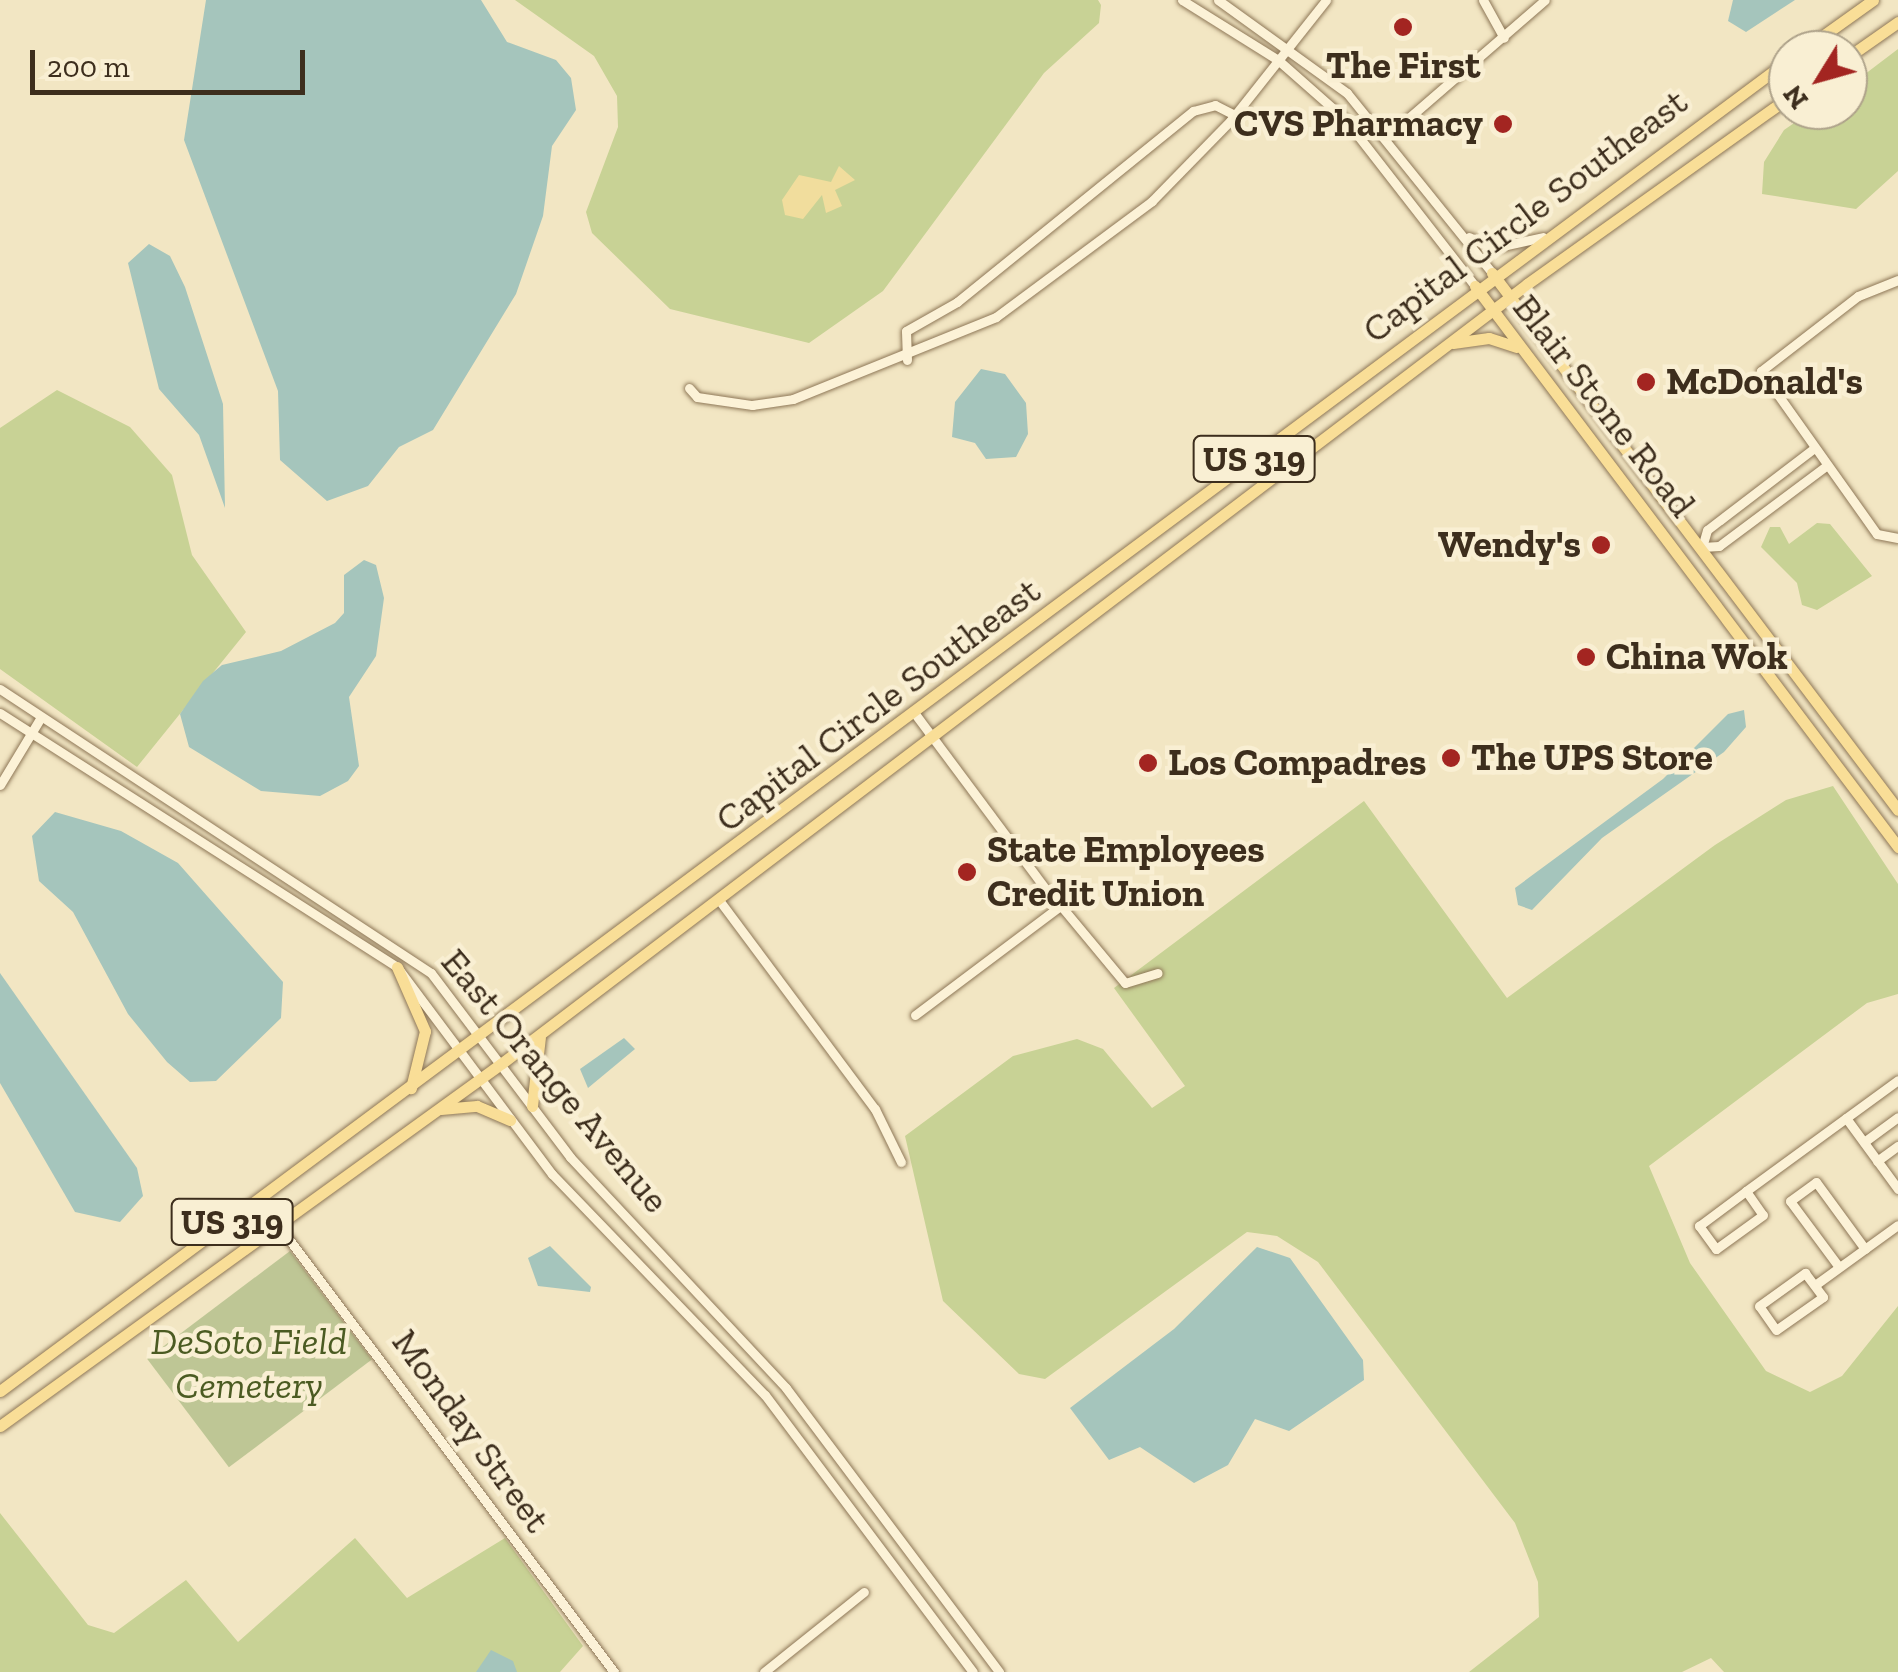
<!DOCTYPE html>
<html>
<head>
<meta charset="utf-8">
<style>
	body { margin:0 }
	#map { position:relative; width:1898px; height:1672px; overflow:hidden; background:#f2e6c3; font-family:"Zilla Slab",serif }
	div>[style] { position:absolute }
	[style*='--x'] { left:calc(var(--x)*1px); top:calc(var(--y)*1px); width:calc(var(--w)*1px); rotate:calc(var(--a)*1deg) }
	.green>* { inset:0; background:#c8d295 }
	.sand>* { inset:0; background:#f1dd9d }
	.cemetery>* { inset:0; background:#bec695; transform-origin:0 0 }
	.water>* { inset:0; background:#a5c5bc }
	.roads { filter:drop-shadow(0 0 2px #8e7757) drop-shadow(0 0 2px #8e7757) }
	.minor>* { height:9px; margin:-4.5px; padding:0 4.5px; transform-origin:4.5px; border-radius:4.5px; background:#fcf2d7 }
	.major>* { height:11px; margin:-5.5px; padding:0 5.5px; transform-origin:5.5px; border-radius:5.5px; background:#f9de97 }
	.dots>* { width:28px; height:28px; translate:-50% -50%; box-sizing:border-box; border:5px solid #f9efd3; border-radius:50% }
	span { translate:-50% -50%; white-space:nowrap; text-align:center; line-height:1.15; -webkit-text-stroke:9px #f9efd3; paint-order:stroke }
	.shield-label span { padding:2px 8px; background:#f9efd3; border:2px solid; border-radius:8px; -webkit-text-stroke-width:0 }
	.shield-label { font-size:35px; color:#3d2e1d; font-weight:700 }
	.poi-label { font-size:38px; color:#3d2e1d; font-weight:700 }
	.right { translate:-100% -50%; text-align:right }
	.left { translate:0 -50%; text-align:left }
	.street-label { font-size:38px; color:#3d2e1d }
	.park-label { font-size:38px; color:#4b5b22; font-style:italic }
	.north { position:absolute; left:1768px; top:30px; width:100px; height:100px; box-sizing:border-box; background:#f9efd3; border:2px solid #aea28a; border-radius:50%; rotate:233deg; font-size:28px; font-weight:700; line-height:40px; text-align:center; color:#3d2e1d }
	.north::after { content:''; display:block; margin:auto; width:35px; height:45px; background:#a32521; clip-path:polygon(50% 0,100% 100%,50% 72%,0 100%) }
	.scale { position:absolute; left:30px; top:50px; width:275px; height:45px; box-sizing:border-box; border:5px solid #3d2e1d; border-top:0; padding-left:12px; font-size:30px; line-height:35px; white-space:nowrap; color:#3d2e1d; -webkit-text-stroke:8px #f9efd3; paint-order:stroke }
</style>
</head>
<body>
<div id="map">
	<div class="green">
		<div style="clip-path:polygon(515px 0,1098px 0,1101px 5px,1099px 23px,1044px 73px,883px 291px,809px 343px,670px 309px,592px 233px,586px 212px,618px 127px,617px 96px,594px 56px)"></div>
		<div style="clip-path:polygon(1898px 49px,1898px 171px,1856px 209px,1762px 194px,1764px 162px,1784px 130px,1813px 110px,1848px 110px,1848px 87px)"></div>
		<div style="clip-path:polygon(57px 390px,130px 427px,172px 475px,192px 555px,246px 632px,137px 767px,0 669px,0 428px)"></div>
		<div style="clip-path:polygon(1817px 523px,1830px 524px,1872px 576px,1817px 610px,1802px 605px,1797px 583px,1761px 547px,1770px 527px,1780px 527px,1789px 544px)"></div>
		<div style="clip-path:polygon(1833px 786px,1898px 884px,1898px 994px,1867px 1003px,1649px 1166px,1690px 1263px,1766px 1371px,1810px 1392px,1842px 1376px,1898px 1306px,1898px 1672px,1724px 1672px,1711px 1658px,1682px 1672px,1469px 1672px,1539px 1617px,1538px 1582px,1515px 1523px,1318px 1262px,1277px 1236px,1247px 1232px,1045px 1379px,1019px 1374px,943px 1301px,905px 1136px,1013px 1056px,1077px 1039px,1103px 1049px,1152px 1108px,1185px 1086px,1114px 988px,1364px 801px,1507px 998px,1715px 845px,1786px 800px)"></div>
		<div style="clip-path:polygon(0 1513px,88px 1625px,114px 1633px,186px 1580px,238px 1642px,355px 1538px,407px 1598px,505px 1538px,583px 1646px,560px 1672px,0 1672px)"></div>
	</div>
	<div class="sand">
		<div style="clip-path:polygon(839px 166px,855px 180px,835px 190px,842px 206px,826px 213px,822px 195px,803px 219px,785px 215px,782px 200px,799px 175px,831px 182px)"></div>
	</div>
	<div class="cemetery">
		<div style="left:290px;top:1251px;width:136px;height:179px;rotate:53deg"></div>
	</div>
	<div class="water">
		<div style="clip-path:polygon(206px 0,481px 0,507px 42px,556px 60px,571px 78px,576px 110px,552px 146px,543px 216px,516px 294px,433px 430px,399px 447px,368px 486px,327px 501px,280px 460px,278px 391px,184px 140px)"></div>
		<div style="clip-path:polygon(1733px 0,1795px 0,1746px 32px,1728px 21px)"></div>
		<div style="clip-path:polygon(149px 244px,170px 256px,185px 287px,223px 404px,225px 508px,199px 435px,159px 389px,128px 263px)"></div>
		<div style="clip-path:polygon(981px 369px,1005px 374px,1026px 403px,1028px 434px,1016px 457px,986px 459px,975px 443px,952px 437px,955px 402px)"></div>
		<div style="clip-path:polygon(364px 560px,376px 565px,384px 598px,376px 656px,349px 697px,359px 766px,348px 781px,320px 796px,261px 791px,189px 747px,180px 714px,203px 681px,222px 665px,281px 651px,335px 623px,344px 613px,344px 575px)"></div>
		<div style="clip-path:polygon(1744px 710px,1746px 727px,1724px 752px,1602px 838px,1532px 910px,1518px 905px,1515px 888px,1663px 779px,1728px 714px)"></div>
		<div style="clip-path:polygon(55px 812px,121px 831px,178px 863px,283px 982px,281px 1018px,216px 1081px,190px 1082px,167px 1062px,128px 1014px,73px 912px,39px 881px,32px 836px)"></div>
		<div style="clip-path:polygon(0 973px,137px 1168px,143px 1196px,120px 1222px,75px 1212px,0 1083px)"></div>
		<div style="clip-path:polygon(624px 1038px,635px 1049px,588px 1088px,580px 1069px)"></div>
		<div style="clip-path:polygon(550px 1246px,591px 1287px,590px 1292px,538px 1286px,528px 1258px)"></div>
		<div style="clip-path:polygon(1257px 1247px,1290px 1258px,1363px 1360px,1364px 1380px,1289px 1431px,1255px 1419px,1228px 1465px,1194px 1483px,1140px 1447px,1109px 1460px,1070px 1408px,1174px 1329px)"></div>
		<div style="clip-path:polygon(491px 1650px,513px 1661px,517px 1672px,476px 1672px)"></div>
	</div>
	<div class="roads">
		<div class="minor">
			<div style="--x:1182;--y:0;--w:113;--a:32"></div>
			<div style="--x:1278;--y:60;--w:89;--a:41.4"></div>
			<div style="--x:1345;--y:119;--w:212;--a:52.1"></div>
			<div style="--x:1218;--y:0;--w:159;--a:35.8"></div>
			<div style="--x:1347;--y:93;--w:231;--a:51.1"></div>
			<div style="--x:1483;--y:0;--w:43;--a:61.1"></div>
			<div style="--x:1355;--y:128;--w:35;--a:12"></div>
			<div style="--x:1389;--y:135;--w:206;--a:-40.9"></div>
			<div style="--x:1469;--y:237;--w:26;--a:25"></div>
			<div style="--x:1493;--y:248;--w:51;--a:-12.4"></div>
			<div style="--x:1898;--y:280;--w:43;--a:158.2"></div>
			<div style="--x:1858;--y:296;--w:123;--a:142.3"></div>
			<div style="--x:1761;--y:371;--w:200;--a:54.6"></div>
			<div style="--x:1877;--y:534;--w:21;--a:11"></div>
			<div style="--x:907;--y:360;--w:29;--a:-92"></div>
			<div style="--x:906;--y:331;--w:59;--a:-29.6"></div>
			<div style="--x:957;--y:302;--w:304;--a:-39"></div>
			<div style="--x:1193;--y:111;--w:23;--a:-15"></div>
			<div style="--x:1215;--y:105;--w:22;--a:27"></div>
			<div style="--x:689;--y:388;--w:12;--a:48"></div>
			<div style="--x:697;--y:397;--w:56;--a:8.3"></div>
			<div style="--x:752;--y:405;--w:41;--a:-8.3"></div>
			<div style="--x:793;--y:399;--w:219;--a:-22"></div>
			<div style="--x:996;--y:317;--w:194;--a:-36.6"></div>
			<div style="--x:1152;--y:201;--w:113;--a:-45.7"></div>
			<div style="--x:1231;--y:120;--w:153;--a:-51.6"></div>
			<div style="--x:1813;--y:449;--w:133;--a:142.6"></div>
			<div style="--x:1707;--y:530;--w:18;--a:106"></div>
			<div style="--x:1702;--y:547;--w:17;--a:-3"></div>
			<div style="--x:1719;--y:546;--w:134;--a:-36.8"></div>
			<div style="--x:0;--y:689;--w:516;--a:33.38"></div>
			<div style="--x:431;--y:973;--w:231;--a:52.9"></div>
			<div style="--x:570;--y:1157;--w:316;--a:46.9"></div>
			<div style="--x:786;--y:1388;--w:355;--a:53.1"></div>
			<div style="--x:0;--y:713;--w:471;--a:32.6"></div>
			<div style="--x:397;--y:967;--w:259;--a:53.2"></div>
			<div style="--x:552;--y:1174;--w:307;--a:46.1"></div>
			<div style="--x:765;--y:1395;--w:346;--a:53.1"></div>
			<div style="--x:0;--y:785;--w:79;--a:-58.9"></div>
			<div style="--x:719;--y:900;--w:261;--a:53.3"></div>
			<div style="--x:875;--y:1109;--w:59;--a:63.9"></div>
			<div style="--x:1061;--y:906;--w:100;--a:50.3"></div>
			<div style="--x:1125;--y:983;--w:34;--a:-17"></div>
			<div style="--x:915;--y:1015;--w:180;--a:-36.9"></div>
			<div style="--x:1059;--y:907;--w:239;--a:-126.7"></div>
			<div style="--x:1846;--y:1118;--w:88;--a:53.8"></div>
			<div style="--x:1864;--y:1142;--w:42;--a:-36.3"></div>
			<div style="--x:1877;--y:1161;--w:26;--a:-36"></div>
			<div style="--x:1746;--y:1191;--w:29;--a:55"></div>
			<div style="--x:1763;--y:1215;--w:58;--a:144.1"></div>
			<div style="--x:1716;--y:1249;--w:29;--a:-126"></div>
			<div style="--x:1699;--y:1226;--w:59;--a:-36.7"></div>
			<div style="--x:1746;--y:1191;--w:188;--a:-36.1"></div>
			<div style="--x:279;--y:1226;--w:558;--a:53.09"></div>
			<div style="--x:1839;--y:1267;--w:82;--a:-126.6"></div>
			<div style="--x:1790;--y:1201;--w:32;--a:-36"></div>
			<div style="--x:1816;--y:1182;--w:83;--a:53.8"></div>
			<div style="--x:1805;--y:1273;--w:30;--a:53"></div>
			<div style="--x:1823;--y:1297;--w:57;--a:144.9"></div>
			<div style="--x:1776;--y:1330;--w:29;--a:-125"></div>
			<div style="--x:1759;--y:1306;--w:57;--a:-35.7"></div>
			<div style="--x:1815;--y:1285;--w:102;--a:-35.9"></div>
			<div style="--x:764;--y:1672;--w:128;--a:-38.7"></div>
		</div>
		<div class="major">
			<div style="--x:1803;--y:50;--w:86;--a:-35.5"></div>
			<div style="--x:1848;--y:57;--w:61;--a:-35"></div>
			<div style="--x:1492;--y:273;--w:673;--a:52.91"></div>
			<div style="--x:1475;--y:286;--w:703;--a:52.98"></div>
			<div style="--x:1453;--y:343;--w:36;--a:-8"></div>
			<div style="--x:1489;--y:338;--w:29;--a:18"></div>
			<div style="--x:397;--y:967;--w:70;--a:66.4"></div>
			<div style="--x:425;--y:1031;--w:59;--a:103.8"></div>
			<div style="--x:532;--y:1106;--w:69;--a:-83.4"></div>
			<div style="--x:441;--y:1109;--w:36;--a:-5"></div>
			<div style="--x:477;--y:1106;--w:36;--a:23"></div>
			<div style="--x:0;--y:1391;--w:2229;--a:-36.66"></div>
			<div style="--x:0;--y:1426;--w:619;--a:-35.87"></div>
			<div style="--x:502;--y:1063;--w:1287;--a:-37.23"></div>
			<div style="--x:1527;--y:284;--w:320;--a:-35.5"></div>
		</div>
	</div>
	<div class="dots">
		<div style="left:1403px;top:27px;background:#a32521"></div>
		<div style="left:1503px;top:124px;background:#a32521"></div>
		<div style="left:1646px;top:382px;background:#a32521"></div>
		<div style="left:1601px;top:545px;background:#a32521"></div>
		<div style="left:1586px;top:657px;background:#a32521"></div>
		<div style="left:1451px;top:758px;background:#a32521"></div>
		<div style="left:1148px;top:763px;background:#a32521"></div>
		<div style="left:967px;top:872px;background:#a32521"></div>
	</div>
	<div class="shield-label">
		<span style="left:1254px;top:459px">US 319</span>
		<span style="left:232px;top:1222px">US 319</span>
	</div>
	<div class="poi-label">
		<span style="left:1403px;top:66px">The First</span>
		<span class="right" style="left:1483px;top:124px">CVS Pharmacy</span>
		<span class="left" style="left:1666px;top:382px">McDonald's</span>
		<span class="right" style="left:1581px;top:545px">Wendy's</span>
		<span class="left" style="left:1606px;top:657px">China Wok</span>
		<span class="left" style="left:1471px;top:758px">The UPS Store</span>
		<span class="left" style="left:1168px;top:763px">Los Compadres</span>
		<span class="left" style="left:987px;top:872px">State Employees<br>Credit Union</span>
	</div>
	<div class="street-label">
		<span style="left:1525px;top:216px;rotate:-37deg">Capital Circle Southeast</span>
		<span style="left:1604px;top:406px;rotate:52deg">Blair Stone Road</span>
		<span style="left:878px;top:705px;rotate:-37deg">Capital Circle Southeast</span>
		<span style="left:555px;top:1081px;rotate:50deg">East Orange Avenue</span>
		<span style="left:471px;top:1431px;rotate:54deg">Monday Street</span>
	</div>
	<div class="park-label">
		<span style="left:249px;top:1364px">DeSoto Field<br>Cemetery</span>
	</div>
	<div class="north">N</div>
	<div class="scale">200 m</div>
</div>
</body>
</html>
